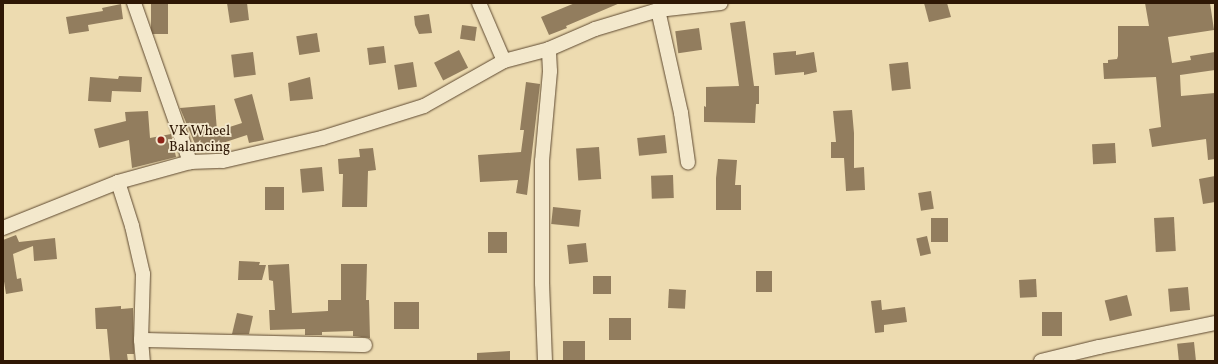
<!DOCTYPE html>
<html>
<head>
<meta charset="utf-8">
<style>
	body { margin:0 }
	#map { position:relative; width:1218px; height:364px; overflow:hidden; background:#eddbb0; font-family:Vollkorn,serif }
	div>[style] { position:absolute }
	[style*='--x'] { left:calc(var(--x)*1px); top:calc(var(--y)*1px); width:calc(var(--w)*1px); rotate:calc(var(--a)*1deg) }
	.building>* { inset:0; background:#927d5e; transform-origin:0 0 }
	.roads { filter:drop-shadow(0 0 1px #5e4930) drop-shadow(0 0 1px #5e4930) }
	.minor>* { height:14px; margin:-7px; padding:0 7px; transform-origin:7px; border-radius:7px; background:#f3e8cc }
	.dots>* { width:11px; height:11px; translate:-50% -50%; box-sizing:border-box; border:2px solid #f3e8cc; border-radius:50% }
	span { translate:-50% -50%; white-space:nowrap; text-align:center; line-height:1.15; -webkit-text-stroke:3.5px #f3e8cc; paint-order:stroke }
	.poi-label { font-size:14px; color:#2f1805 }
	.left { translate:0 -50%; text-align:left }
	.frame { position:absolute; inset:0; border:4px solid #2f1805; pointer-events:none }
</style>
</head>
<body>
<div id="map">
	<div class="building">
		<div style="left:151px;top:3px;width:17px;height:31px"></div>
		<div style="clip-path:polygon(227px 3px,247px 3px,249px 20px,230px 23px)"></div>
		<div style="clip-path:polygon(575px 3px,620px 3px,566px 26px,567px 28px,549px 35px,541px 17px)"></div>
		<div style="clip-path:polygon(924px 3px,947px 3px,951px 17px,929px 22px)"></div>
		<div style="clip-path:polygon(1145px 3px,1210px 3px,1214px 30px,1168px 37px,1172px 63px,1191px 60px,1190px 56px,1215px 52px,1215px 70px,1180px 75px,1181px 96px,1215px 93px,1215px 159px,1208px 160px,1206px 139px,1152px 147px,1149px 129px,1161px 127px,1156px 77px,1104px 79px,1103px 63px,1108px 63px,1108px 60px,1117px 59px,1118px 56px,1118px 26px,1149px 26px)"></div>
		<div style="clip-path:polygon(121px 4px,123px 19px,88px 25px,89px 31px,69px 34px,66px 17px,103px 11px,102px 8px)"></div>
		<div style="clip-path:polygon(429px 14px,432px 33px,419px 34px,415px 25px,414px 16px)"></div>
		<div style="clip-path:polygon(745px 21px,754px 86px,759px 86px,759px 104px,756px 104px,755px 123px,704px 122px,704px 106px,706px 107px,706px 87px,739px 86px,730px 23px)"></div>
		<div style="left:462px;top:25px;width:15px;height:14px;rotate:8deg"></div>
		<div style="left:699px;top:28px;width:22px;height:24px;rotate:82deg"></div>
		<div style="left:317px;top:33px;width:19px;height:21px;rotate:81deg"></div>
		<div style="left:384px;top:46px;width:17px;height:17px;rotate:83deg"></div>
		<div style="left:459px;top:50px;width:20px;height:28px;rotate:63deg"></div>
		<div style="clip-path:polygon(796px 51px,796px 55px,814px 52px,817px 72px,804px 75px,804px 72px,775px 75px,773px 53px)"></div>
		<div style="left:253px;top:52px;width:23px;height:22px;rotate:83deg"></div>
		<div style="left:413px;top:62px;width:25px;height:19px;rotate:81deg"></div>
		<div style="left:908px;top:62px;width:27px;height:19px;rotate:84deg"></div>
		<div style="clip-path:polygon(119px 76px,142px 77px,141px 92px,112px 91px,111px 102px,88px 101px,90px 77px,118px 79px)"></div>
		<div style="clip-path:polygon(310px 77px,313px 99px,290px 101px,288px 83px)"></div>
		<div style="clip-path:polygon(526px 82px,540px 84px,527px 195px,516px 193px,518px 180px,480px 182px,478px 155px,521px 152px,524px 130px,520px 130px)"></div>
		<div style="clip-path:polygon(252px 94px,264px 140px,249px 143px,247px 135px,198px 151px,180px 108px,215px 105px,217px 131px,242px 123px,234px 99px)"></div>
		<div style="clip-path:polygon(852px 110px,854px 133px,854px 168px,864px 167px,865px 190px,846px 191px,844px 158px,831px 158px,831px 142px,836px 142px,833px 111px)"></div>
		<div style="clip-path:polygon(148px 111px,150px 138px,171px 134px,176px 157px,132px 168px,129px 140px,99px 148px,94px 129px,126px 121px,125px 112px)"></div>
		<div style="left:665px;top:135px;width:18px;height:28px;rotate:84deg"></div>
		<div style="left:1115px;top:143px;width:20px;height:23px;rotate:87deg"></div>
		<div style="left:599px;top:147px;width:32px;height:23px;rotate:86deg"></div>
		<div style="clip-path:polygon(373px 148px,376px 170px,368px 171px,367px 207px,342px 207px,343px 174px,339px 174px,338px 159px,360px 157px,359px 149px)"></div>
		<div style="clip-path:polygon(718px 159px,737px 160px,735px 185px,741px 185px,741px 210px,716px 210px,716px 178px)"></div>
		<div style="left:322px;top:167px;width:24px;height:22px;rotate:85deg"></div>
		<div style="left:673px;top:175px;width:23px;height:22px;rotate:88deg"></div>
		<div style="clip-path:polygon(1215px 176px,1215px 202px,1203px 204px,1199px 179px)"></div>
		<div style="left:265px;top:187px;width:19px;height:23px"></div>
		<div style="left:931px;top:191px;width:18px;height:13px;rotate:81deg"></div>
		<div style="left:553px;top:207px;width:28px;height:17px;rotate:6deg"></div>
		<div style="left:1174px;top:217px;width:34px;height:20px;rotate:87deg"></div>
		<div style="left:931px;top:218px;width:17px;height:24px"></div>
		<div style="left:488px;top:232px;width:19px;height:21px"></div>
		<div style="clip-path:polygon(16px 235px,19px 242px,55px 238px,57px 259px,34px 261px,33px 246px,13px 254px,17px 279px,21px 278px,23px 291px,6px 294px,3px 275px,3px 240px)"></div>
		<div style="left:927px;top:236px;width:18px;height:11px;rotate:77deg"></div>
		<div style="left:586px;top:243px;width:19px;height:19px;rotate:84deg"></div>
		<div style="clip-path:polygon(239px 261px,260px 262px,259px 265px,266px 265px,262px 280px,238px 280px)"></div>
		<div style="clip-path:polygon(289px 264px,292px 313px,328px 311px,328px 300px,341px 300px,341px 264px,367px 264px,366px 300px,369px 300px,370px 338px,353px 336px,353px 331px,322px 332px,322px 335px,305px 335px,305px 329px,270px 330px,269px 310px,275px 310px,273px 281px,269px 280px,268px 265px)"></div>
		<div style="left:756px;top:271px;width:16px;height:21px"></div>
		<div style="left:593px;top:276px;width:18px;height:18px"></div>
		<div style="left:1036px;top:279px;width:18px;height:17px;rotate:87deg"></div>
		<div style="left:1188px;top:287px;width:23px;height:20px;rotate:85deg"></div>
		<div style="left:669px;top:289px;width:17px;height:19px;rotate:3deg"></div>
		<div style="left:1127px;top:295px;width:21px;height:23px;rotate:76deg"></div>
		<div style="clip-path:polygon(881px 300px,882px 310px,905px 307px,907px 322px,884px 325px,884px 332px,875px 333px,871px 301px)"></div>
		<div style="left:419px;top:302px;width:27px;height:25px;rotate:90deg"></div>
		<div style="clip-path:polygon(121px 306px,121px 309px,133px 308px,134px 354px,127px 354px,128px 361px,110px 361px,107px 329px,96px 329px,95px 308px)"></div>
		<div style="left:1042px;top:312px;width:20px;height:24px"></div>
		<div style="clip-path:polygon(237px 313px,253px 316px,249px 334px,232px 334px)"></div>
		<div style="left:609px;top:318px;width:22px;height:22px"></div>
		<div style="left:585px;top:341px;width:19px;height:22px;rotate:90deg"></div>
		<div style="left:1194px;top:342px;width:18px;height:17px;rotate:84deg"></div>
		<div style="clip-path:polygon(510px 351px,510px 361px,477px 361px,477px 353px)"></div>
	</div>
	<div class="roads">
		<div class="minor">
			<div style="--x:134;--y:3;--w:169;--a:70.6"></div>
			<div style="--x:479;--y:3;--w:63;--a:66.7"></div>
			<div style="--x:658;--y:10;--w:106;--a:77.4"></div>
			<div style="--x:681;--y:113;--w:50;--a:82"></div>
			<div style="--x:118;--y:182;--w:46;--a:72.3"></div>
			<div style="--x:132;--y:226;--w:49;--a:77.1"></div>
			<div style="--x:143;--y:274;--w:66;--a:91.7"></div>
			<div style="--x:141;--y:340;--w:21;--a:85"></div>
			<div style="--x:3;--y:228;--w:124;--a:-21.8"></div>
			<div style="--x:118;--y:182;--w:75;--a:-15.5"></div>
			<div style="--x:190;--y:162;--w:33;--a:-2"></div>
			<div style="--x:223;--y:161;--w:102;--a:-13.1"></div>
			<div style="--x:322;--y:138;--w:107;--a:-17.4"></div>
			<div style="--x:424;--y:106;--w:92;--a:-29.4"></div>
			<div style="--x:504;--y:61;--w:47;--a:-14.9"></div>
			<div style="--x:549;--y:49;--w:50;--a:-23.5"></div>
			<div style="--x:595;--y:29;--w:66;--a:-16.8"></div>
			<div style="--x:658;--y:10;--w:63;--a:-6.3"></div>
			<div style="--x:141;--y:340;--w:224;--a:1.3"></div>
			<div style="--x:545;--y:361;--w:78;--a:-92.2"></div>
			<div style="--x:542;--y:283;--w:122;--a:-90"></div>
			<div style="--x:542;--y:161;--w:90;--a:-84.9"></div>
			<div style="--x:550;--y:71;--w:22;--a:-93"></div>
			<div style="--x:1041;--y:361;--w:60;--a:-13.6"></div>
			<div style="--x:1099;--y:347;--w:118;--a:-11.7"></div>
		</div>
	</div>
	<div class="dots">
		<div style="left:161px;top:140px;background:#8f2418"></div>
	</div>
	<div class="poi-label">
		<span class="left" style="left:169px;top:140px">VK Wheel<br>Balancing</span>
	</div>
	<div class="frame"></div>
</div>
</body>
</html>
